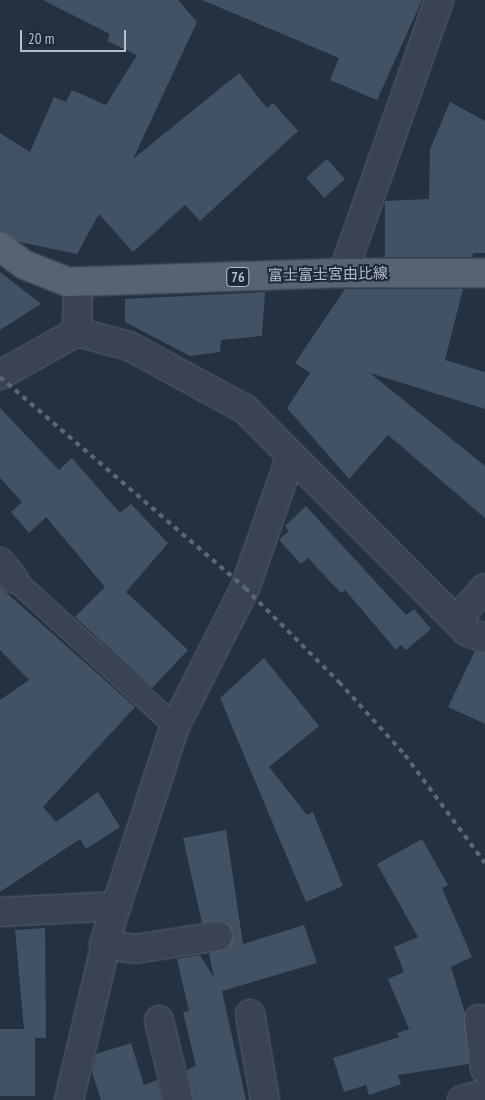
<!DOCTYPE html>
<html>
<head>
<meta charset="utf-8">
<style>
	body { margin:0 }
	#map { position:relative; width:485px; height:1100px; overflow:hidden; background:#243142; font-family:"PT Sans Narrow","Noto Sans JP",sans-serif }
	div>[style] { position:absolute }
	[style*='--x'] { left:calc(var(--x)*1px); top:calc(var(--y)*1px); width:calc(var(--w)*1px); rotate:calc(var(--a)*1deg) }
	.building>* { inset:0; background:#435164; transform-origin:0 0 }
	.roads { filter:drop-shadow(0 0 1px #56616f) drop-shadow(0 0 1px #56616f) }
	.lane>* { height:21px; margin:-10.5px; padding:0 10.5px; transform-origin:10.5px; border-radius:10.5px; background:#394352 }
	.street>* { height:28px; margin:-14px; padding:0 14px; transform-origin:14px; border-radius:14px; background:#394352 }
	.primary>* { height:28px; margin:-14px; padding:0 14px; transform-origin:14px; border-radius:14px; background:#576272 }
	.rail>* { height:4px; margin-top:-2px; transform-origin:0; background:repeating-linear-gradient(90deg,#5a6779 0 5px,transparent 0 10px) }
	span { translate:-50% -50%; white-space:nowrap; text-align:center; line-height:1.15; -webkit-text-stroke:4px #1d2837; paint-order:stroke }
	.shield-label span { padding:1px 4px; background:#1d2837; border:1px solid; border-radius:4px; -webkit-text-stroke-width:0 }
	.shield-label { font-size:14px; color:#b5becc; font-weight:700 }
	.street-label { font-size:15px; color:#b5becc }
	.scale { position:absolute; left:20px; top:30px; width:106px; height:22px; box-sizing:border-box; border:2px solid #b5becc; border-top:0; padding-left:6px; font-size:15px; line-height:18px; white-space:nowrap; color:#b5becc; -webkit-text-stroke:4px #1d2837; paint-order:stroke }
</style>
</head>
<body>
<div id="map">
	<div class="building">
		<div style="clip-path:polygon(43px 0,178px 0,197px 22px,133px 159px,239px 73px,267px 108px,273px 103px,298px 131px,200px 221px,185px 205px,133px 252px,99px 214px,77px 254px,19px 242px,0 232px,0 133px,30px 152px,54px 97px,66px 102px,72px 90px,106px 105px,137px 55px,107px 41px,110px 34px)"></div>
		<div style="clip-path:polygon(202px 0,422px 0,377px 100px,330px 80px,339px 58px)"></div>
		<div style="clip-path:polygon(450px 102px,485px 121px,485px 253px,473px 253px,472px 257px,385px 257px,385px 201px,429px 199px,430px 149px)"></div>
		<div style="left:327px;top:159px;width:27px;height:28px;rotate:48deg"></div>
		<div style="clip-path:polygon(0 272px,41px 304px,0 330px)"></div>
		<div style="clip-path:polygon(345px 289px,463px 289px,445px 360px,485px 372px,485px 409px,370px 373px,485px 466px,485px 518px,388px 435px,349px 479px,287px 408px,310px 373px,295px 363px)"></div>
		<div style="clip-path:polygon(265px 292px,262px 336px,221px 340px,220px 352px,190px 356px,125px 322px,125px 299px)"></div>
		<div style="clip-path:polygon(0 408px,59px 470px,72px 458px,120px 513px,131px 504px,168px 543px,126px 592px,188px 650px,152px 688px,75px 617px,105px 587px,46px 517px,29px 533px,11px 512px,22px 502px,0 478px)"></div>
		<div style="clip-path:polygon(306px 506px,406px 615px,414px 609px,431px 629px,406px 650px,401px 645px,396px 650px,345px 590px,341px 593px,308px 558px,301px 564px,279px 540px,289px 531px,285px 526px)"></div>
		<div style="clip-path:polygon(0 587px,135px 707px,43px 807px,56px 822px,98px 792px,120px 827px,86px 849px,80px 839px,0 892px,0 700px,29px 680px,0 650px)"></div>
		<div style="clip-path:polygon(475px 651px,485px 653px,485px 724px,448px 707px)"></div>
		<div style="clip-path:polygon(264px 658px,319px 726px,269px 767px,307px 815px,313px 812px,343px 886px,306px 902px,220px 698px)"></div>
		<div style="clip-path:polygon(226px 830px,243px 944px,304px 925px,317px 963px,222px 991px,246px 1100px,193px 1100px,187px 1070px,196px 1066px,183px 1012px,189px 1011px,177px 959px,200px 955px,214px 978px,209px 953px,227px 948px,233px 934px,223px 921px,202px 923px,183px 838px)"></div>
		<div style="clip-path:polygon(422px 839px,448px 885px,442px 888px,472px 957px,451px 967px,465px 1013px,469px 1064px,398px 1075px,401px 1084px,369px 1095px,366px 1085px,344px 1092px,333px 1058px,399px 1037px,397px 1033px,409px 1029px,388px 979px,404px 972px,394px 947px,418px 937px,377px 864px)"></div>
		<div style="clip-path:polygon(45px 928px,46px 1038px,35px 1038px,35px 1096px,0 1096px,0 1029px,24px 1029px,15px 930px)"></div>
		<div style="clip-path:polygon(131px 1043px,144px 1085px,157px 1080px,162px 1100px,101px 1100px,92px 1072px,96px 1054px)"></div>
	</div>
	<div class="roads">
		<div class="lane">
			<div style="--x:13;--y:578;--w:219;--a:42.4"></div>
		</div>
		<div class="street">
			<div style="--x:343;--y:273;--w:289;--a:-70.6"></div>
			<div style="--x:78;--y:282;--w:50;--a:91.1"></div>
			<div style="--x:77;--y:332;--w:54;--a:15.1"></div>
			<div style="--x:129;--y:346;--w:132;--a:28.5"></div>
			<div style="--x:245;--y:409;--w:313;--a:45.1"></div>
			<div style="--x:466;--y:631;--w:20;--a:20"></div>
			<div style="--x:0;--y:375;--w:88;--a:-29.2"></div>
			<div style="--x:0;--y:562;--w:21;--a:51"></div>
			<div style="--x:456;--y:620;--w:43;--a:-47.8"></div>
			<div style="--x:0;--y:912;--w:117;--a:-2.9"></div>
			<div style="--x:218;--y:936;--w:84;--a:171.1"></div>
			<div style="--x:135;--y:949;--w:31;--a:-171"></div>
			<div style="--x:104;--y:944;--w:229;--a:-72"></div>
			<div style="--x:175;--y:726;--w:155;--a:-63.1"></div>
			<div style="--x:245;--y:588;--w:140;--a:-70.8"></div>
			<div style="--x:250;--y:1014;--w:87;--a:80.1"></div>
			<div style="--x:479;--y:1019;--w:50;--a:83.2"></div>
			<div style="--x:159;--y:1020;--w:82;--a:76.6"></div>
			<div style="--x:69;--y:1100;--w:179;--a:-76.7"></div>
			<div style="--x:462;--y:1100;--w:24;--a:-15"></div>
		</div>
		<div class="primary">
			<div style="--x:0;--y:247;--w:31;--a:36"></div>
			<div style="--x:25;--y:265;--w:46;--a:21.6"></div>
			<div style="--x:68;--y:282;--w:275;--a:-1.9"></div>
			<div style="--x:343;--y:273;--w:142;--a:0"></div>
		</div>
	</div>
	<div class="rail">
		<div style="--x:0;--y:377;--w:323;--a:40.7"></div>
		<div style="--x:245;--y:588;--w:133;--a:45"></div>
		<div style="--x:339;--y:682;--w:98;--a:47.9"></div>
		<div style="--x:405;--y:755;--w:134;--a:53.5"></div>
	</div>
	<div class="shield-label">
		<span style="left:238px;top:277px">76</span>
	</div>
	<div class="street-label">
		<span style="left:328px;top:274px;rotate:-1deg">富士富士宮由比線</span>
	</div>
	<div class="scale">20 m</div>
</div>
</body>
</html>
